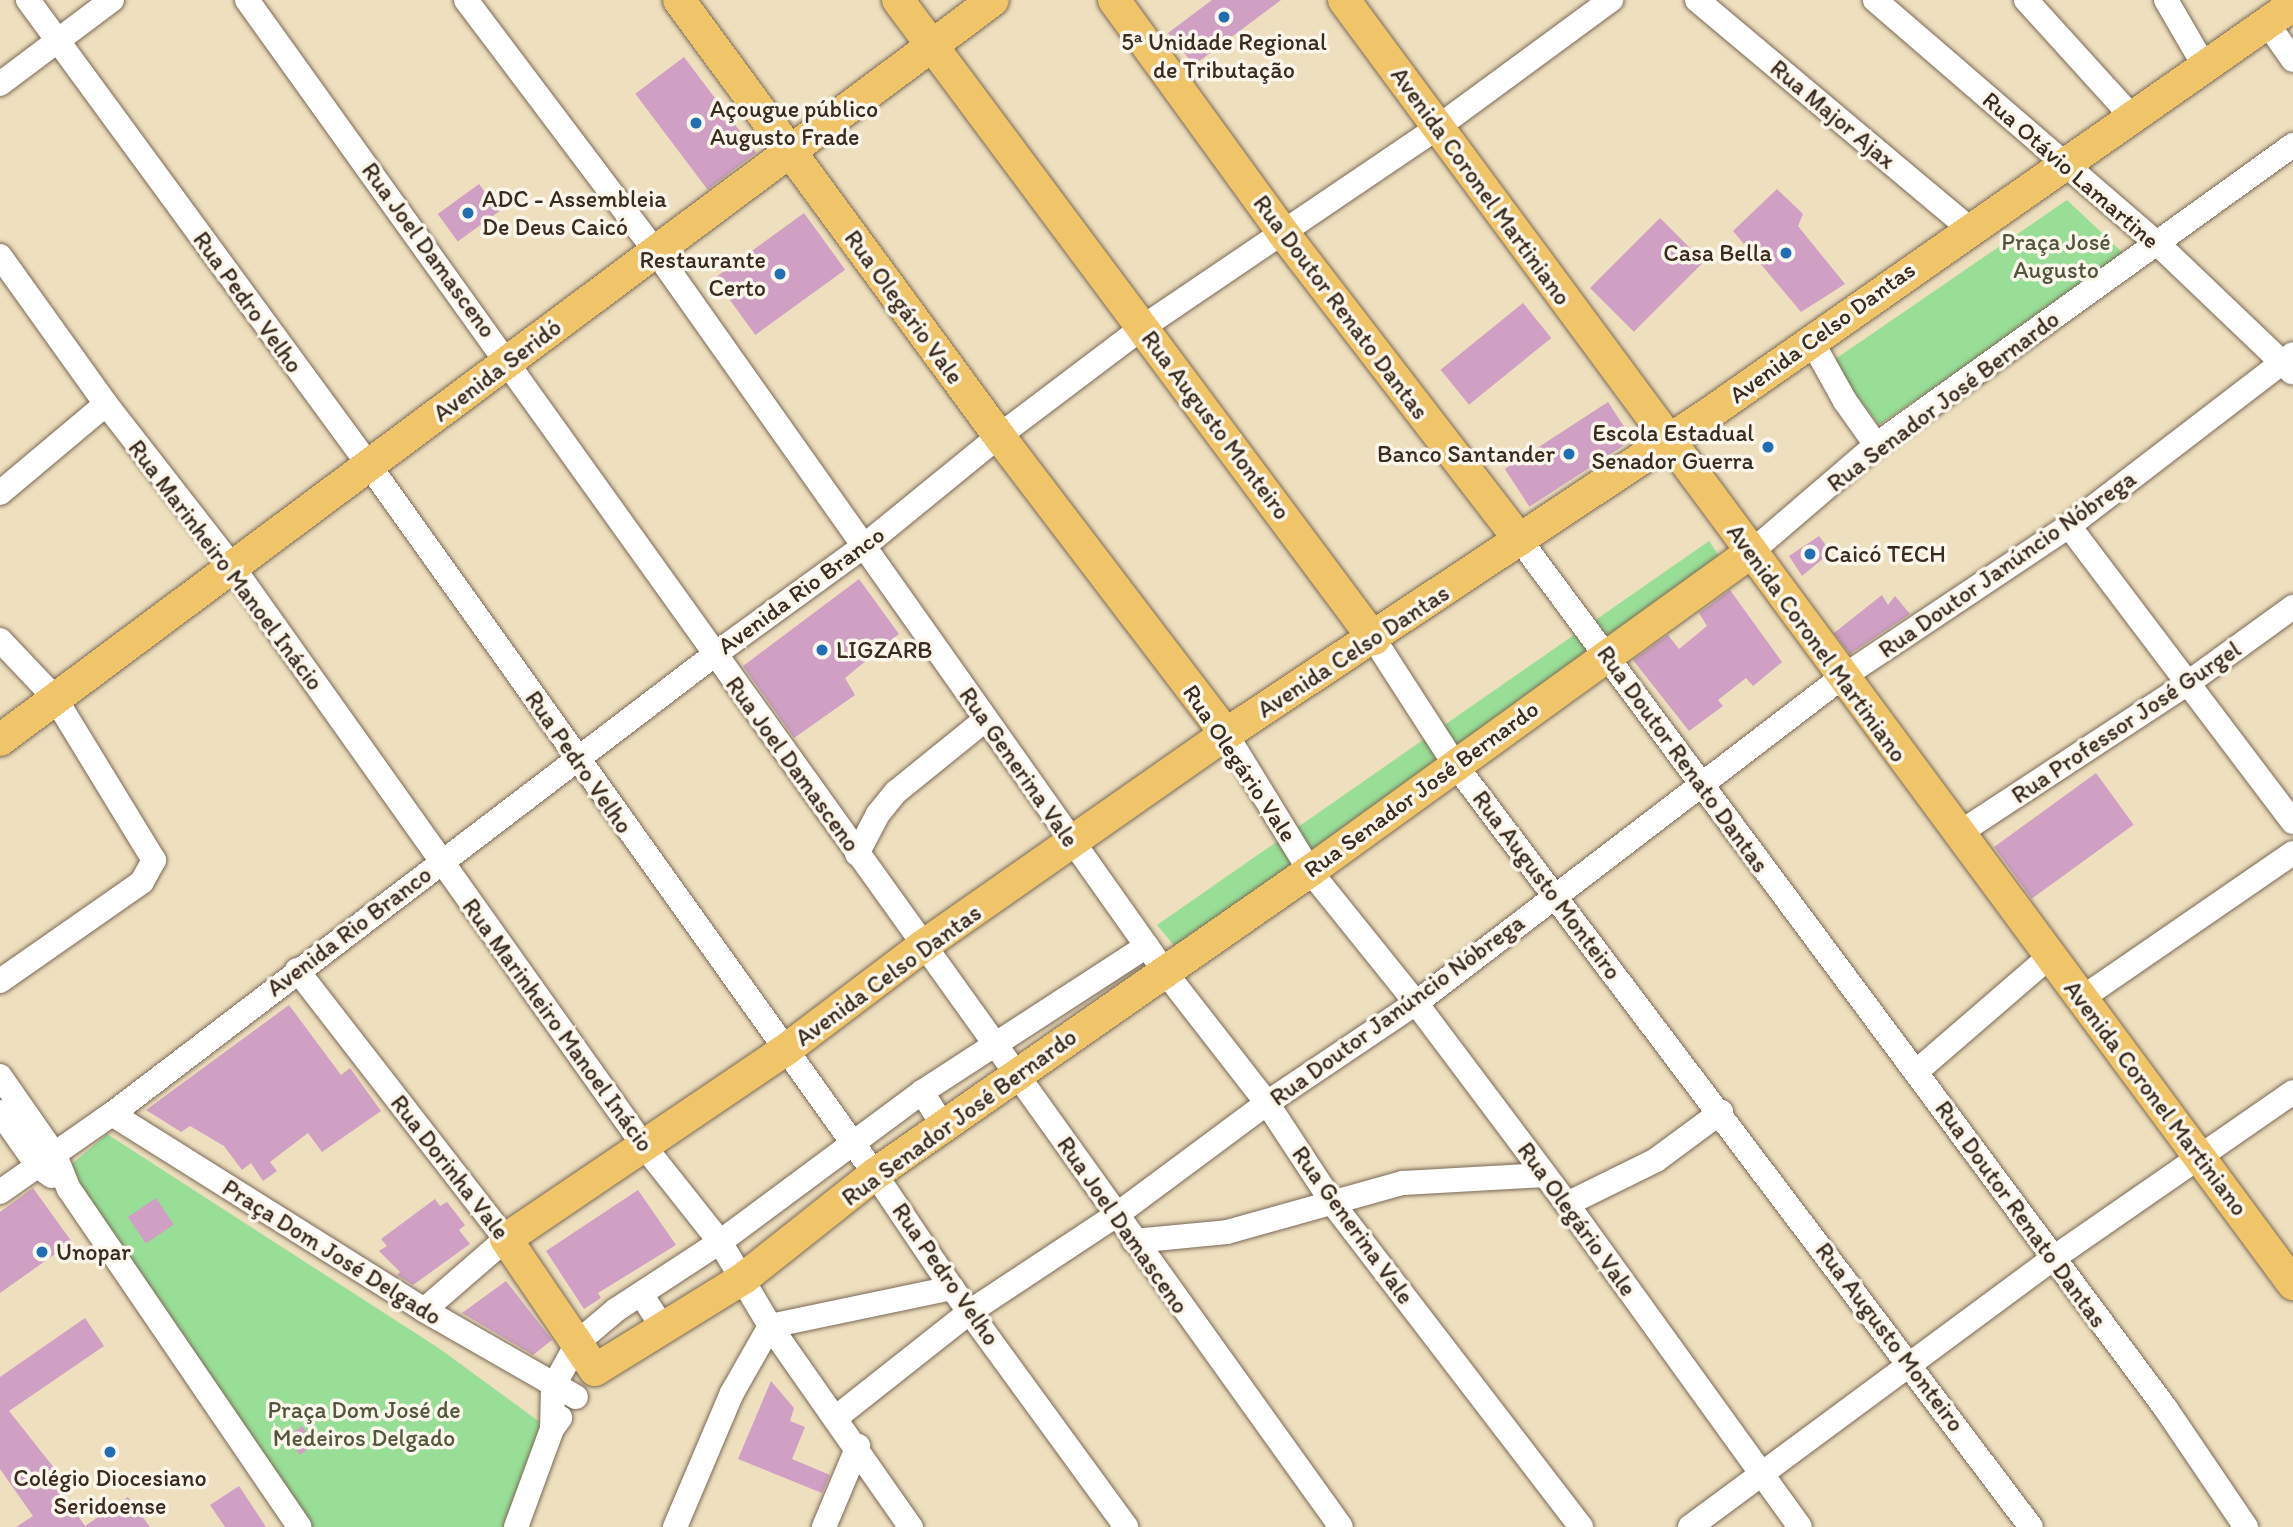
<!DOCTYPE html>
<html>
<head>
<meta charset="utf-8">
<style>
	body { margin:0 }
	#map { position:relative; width:2293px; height:1527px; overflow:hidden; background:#eedfbe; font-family:Itim,sans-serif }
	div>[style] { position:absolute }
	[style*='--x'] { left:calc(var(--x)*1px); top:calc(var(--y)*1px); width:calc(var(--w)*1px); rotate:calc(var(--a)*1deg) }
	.green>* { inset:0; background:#99de97 }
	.building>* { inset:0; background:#cfa0c3; transform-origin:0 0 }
	.roads { filter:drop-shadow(0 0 2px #7a6956) drop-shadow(0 0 2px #7a6956) }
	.minor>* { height:24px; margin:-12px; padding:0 12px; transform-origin:12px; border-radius:12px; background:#fff }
	.major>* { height:32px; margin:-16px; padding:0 16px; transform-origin:16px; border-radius:16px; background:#f0c469 }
	.dots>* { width:19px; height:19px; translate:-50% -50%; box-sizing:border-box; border:4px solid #fbf7ec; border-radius:50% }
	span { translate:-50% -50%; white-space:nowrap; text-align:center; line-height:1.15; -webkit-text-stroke:7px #fbf7ec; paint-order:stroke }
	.poi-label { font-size:24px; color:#3b2a1e }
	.left { translate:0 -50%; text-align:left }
	.right { translate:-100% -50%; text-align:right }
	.street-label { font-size:24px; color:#3b2a1e }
	.park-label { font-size:24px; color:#52573c }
</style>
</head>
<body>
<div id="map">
	<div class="green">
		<div style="clip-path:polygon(2067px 200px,2122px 252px,2118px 262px,1879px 425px,1831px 362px)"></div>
		<div style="clip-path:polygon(1709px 541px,1726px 566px,1181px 954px,1157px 925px)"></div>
		<div style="clip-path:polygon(107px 1134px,440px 1349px,541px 1423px,504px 1527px,309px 1527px,61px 1173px)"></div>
	</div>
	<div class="building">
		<div style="clip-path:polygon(1212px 0,1281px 0,1194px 65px,1168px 33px)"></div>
		<div style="left:684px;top:57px;width:120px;height:61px;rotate:53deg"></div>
		<div style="left:479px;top:184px;width:34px;height:51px;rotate:54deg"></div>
		<div style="clip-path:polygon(1777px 189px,1803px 214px,1798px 226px,1845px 284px,1801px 312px,1733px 231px)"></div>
		<div style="left:804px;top:213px;width:70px;height:111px;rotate:54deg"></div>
		<div style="left:1660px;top:218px;width:62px;height:99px;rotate:45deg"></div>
		<div style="left:1523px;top:303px;width:45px;height:106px;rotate:51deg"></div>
		<div style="left:1608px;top:402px;width:45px;height:123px;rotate:57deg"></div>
		<div style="clip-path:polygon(1819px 536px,1831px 552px,1802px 576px,1789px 556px)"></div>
		<div style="clip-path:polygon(859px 579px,899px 634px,845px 678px,855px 695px,794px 738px,743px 666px)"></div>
		<div style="clip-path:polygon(1730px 590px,1782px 662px,1753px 686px,1746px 678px,1718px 700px,1723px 706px,1689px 731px,1633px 660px,1668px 635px,1679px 649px,1707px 626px,1699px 613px)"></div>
		<div style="clip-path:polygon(1882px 595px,1888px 605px,1895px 596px,1910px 614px,1850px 654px,1834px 633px)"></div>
		<div style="left:2096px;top:773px;width:64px;height:126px;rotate:54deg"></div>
		<div style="clip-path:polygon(289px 1005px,341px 1075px,350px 1068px,381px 1111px,322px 1152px,308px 1133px,270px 1162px,277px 1171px,263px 1181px,251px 1163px,242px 1170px,224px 1146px,190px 1126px,181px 1132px,146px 1110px)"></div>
		<div style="clip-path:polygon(33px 1188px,72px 1242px,0 1293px,0 1212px)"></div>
		<div style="clip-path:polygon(638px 1190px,676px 1245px,598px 1293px,601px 1298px,584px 1309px,546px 1251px)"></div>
		<div style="left:156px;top:1198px;width:32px;height:34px;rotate:56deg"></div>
		<div style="clip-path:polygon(435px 1199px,440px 1206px,447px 1202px,465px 1225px,459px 1230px,470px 1244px,413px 1285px,397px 1275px,400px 1272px,379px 1251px,387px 1246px,381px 1239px)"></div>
		<div style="clip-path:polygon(506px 1281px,552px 1340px,533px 1355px,462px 1313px)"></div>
		<div style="clip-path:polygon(85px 1318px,104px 1346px,9px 1411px,55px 1469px,51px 1472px,62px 1487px,59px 1489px,85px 1526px,128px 1497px,150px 1527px,16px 1527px,33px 1516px,0 1469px,0 1377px)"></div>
		<div style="clip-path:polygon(771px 1381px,794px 1408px,790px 1421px,805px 1427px,792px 1459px,830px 1475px,822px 1493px,738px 1459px)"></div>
		<div style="left:302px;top:1426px;width:22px;height:19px;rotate:54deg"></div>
		<div style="clip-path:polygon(239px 1486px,266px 1527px,225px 1527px,210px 1505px)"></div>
	</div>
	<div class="roads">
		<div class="minor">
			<div style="--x:28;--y:0;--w:580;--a:53.76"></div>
			<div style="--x:371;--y:468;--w:867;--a:54.48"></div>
			<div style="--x:875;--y:1174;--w:138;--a:56"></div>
			<div style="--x:952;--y:1288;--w:296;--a:53.9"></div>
			<div style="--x:247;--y:0;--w:1878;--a:54.38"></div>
			<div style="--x:466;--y:0;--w:316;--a:53"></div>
			<div style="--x:656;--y:252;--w:882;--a:54.74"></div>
			<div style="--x:1165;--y:972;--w:166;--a:52.1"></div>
			<div style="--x:1267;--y:1103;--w:122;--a:56.7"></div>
			<div style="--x:1334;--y:1205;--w:406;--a:52.5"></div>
			<div style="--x:1697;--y:0;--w:355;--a:40"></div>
			<div style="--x:1875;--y:0;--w:372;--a:40.8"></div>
			<div style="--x:2157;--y:243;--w:187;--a:43.7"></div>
			<div style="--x:2026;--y:0;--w:161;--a:47.8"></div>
			<div style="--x:2166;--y:0;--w:78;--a:59.8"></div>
			<div style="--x:2267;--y:23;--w:45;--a:54.9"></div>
			<div style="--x:0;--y:84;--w:140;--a:-36.9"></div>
			<div style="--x:0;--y:256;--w:182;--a:54.4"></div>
			<div style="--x:106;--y:404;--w:205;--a:52.1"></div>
			<div style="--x:232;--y:566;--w:711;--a:54.61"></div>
			<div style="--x:644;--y:1146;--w:122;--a:51.6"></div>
			<div style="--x:720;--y:1242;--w:98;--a:59.2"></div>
			<div style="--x:770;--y:1326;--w:246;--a:55"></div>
			<div style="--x:1811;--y:340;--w:70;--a:60.9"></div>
			<div style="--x:1845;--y:401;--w:54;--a:54.8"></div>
			<div style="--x:0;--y:493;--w:138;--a:-40"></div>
			<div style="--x:2069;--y:526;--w:371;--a:52.9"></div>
			<div style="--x:1520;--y:540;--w:1083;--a:53.37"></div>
			<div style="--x:2166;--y:1409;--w:143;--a:55.9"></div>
			<div style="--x:1750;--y:553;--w:166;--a:-40.6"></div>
			<div style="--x:1876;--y:445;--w:514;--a:-35.73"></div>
			<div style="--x:1374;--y:639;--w:148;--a:57.2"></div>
			<div style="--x:1454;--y:763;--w:957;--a:52.94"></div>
			<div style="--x:0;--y:640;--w:80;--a:46.5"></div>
			<div style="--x:55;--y:698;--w:190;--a:58.6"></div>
			<div style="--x:154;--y:860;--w:25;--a:119"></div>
			<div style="--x:142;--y:882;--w:173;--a:145.1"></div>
			<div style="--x:1226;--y:734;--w:161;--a:58.5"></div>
			<div style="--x:1310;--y:871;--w:169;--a:51.2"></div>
			<div style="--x:1416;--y:1003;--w:251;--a:53.1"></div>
			<div style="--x:1567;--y:1204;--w:398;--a:54.2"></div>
			<div style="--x:1958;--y:834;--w:275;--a:-33.3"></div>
			<div style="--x:2188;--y:683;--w:130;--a:-35.9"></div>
			<div style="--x:857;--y:854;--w:45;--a:-62.3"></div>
			<div style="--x:878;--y:814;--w:28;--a:-51"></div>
			<div style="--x:896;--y:792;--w:116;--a:-39"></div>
			<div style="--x:297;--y:970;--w:341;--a:52.2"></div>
			<div style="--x:506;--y:1239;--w:108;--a:139.1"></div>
			<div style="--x:2082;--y:998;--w:256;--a:-34.5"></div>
			<div style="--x:1917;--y:1071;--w:176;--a:-40.8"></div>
			<div style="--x:0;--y:1076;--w:96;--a:55.2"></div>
			<div style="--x:55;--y:1155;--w:37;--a:68"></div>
			<div style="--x:69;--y:1189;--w:409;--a:55.7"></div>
			<div style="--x:922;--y:1092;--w:39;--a:58"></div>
			<div style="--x:0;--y:1112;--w:66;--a:54.9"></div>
			<div style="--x:38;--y:1166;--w:17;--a:36"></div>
			<div style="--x:112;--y:1114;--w:368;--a:32.1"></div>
			<div style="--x:424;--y:1310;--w:175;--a:29.8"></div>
			<div style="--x:0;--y:1192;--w:136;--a:-34.9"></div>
			<div style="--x:112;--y:1114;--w:757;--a:-37.32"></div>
			<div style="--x:714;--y:655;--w:185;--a:-36"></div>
			<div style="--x:864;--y:546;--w:174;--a:-39.2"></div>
			<div style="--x:999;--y:436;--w:181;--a:-37.1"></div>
			<div style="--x:1143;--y:327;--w:356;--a:-34.1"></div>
			<div style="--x:1438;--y:127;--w:215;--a:-36.3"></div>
			<div style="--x:1567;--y:1204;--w:99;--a:-26.3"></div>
			<div style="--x:1656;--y:1160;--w:81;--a:-36.4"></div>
			<div style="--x:1134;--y:1241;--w:93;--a:-5.5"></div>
			<div style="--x:1227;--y:1232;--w:183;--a:-15.6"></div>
			<div style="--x:1403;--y:1183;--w:142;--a:-3.2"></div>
			<div style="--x:641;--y:1294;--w:40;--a:57.1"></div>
			<div style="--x:838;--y:1416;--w:169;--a:-38.3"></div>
			<div style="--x:971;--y:1311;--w:178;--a:-33.5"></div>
			<div style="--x:1119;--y:1213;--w:184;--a:-36.6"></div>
			<div style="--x:1267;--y:1103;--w:179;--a:-33.9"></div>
			<div style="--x:1416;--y:1003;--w:535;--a:-37.41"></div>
			<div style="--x:1841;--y:678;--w:274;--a:-33.7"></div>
			<div style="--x:2069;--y:526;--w:282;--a:-37.5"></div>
			<div style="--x:552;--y:1429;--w:42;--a:-88.6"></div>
			<div style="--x:553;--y:1387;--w:51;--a:-60.9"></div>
			<div style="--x:578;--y:1342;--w:50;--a:-40.1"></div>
			<div style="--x:616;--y:1310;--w:124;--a:-33.2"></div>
			<div style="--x:720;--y:1242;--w:252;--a:-36.6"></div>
			<div style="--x:922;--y:1092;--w:268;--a:-33"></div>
			<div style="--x:516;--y:1527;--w:104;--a:-69.8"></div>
			<div style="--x:552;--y:1429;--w:14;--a:-54"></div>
			<div style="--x:675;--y:1527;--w:146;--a:-67"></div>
			<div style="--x:732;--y:1393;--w:77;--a:-60.4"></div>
			<div style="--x:770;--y:1326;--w:186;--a:-11.8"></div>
			<div style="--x:824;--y:1527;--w:88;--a:-67.2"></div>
			<div style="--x:1690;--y:1527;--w:450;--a:-36.5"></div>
			<div style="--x:2052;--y:1259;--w:293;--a:-34.7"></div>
		</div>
		<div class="major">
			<div style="--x:679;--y:0;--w:541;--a:53.72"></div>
			<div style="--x:999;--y:436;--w:375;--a:52.7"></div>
			<div style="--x:898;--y:0;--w:797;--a:53.32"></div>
			<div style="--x:1114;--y:0;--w:289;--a:54"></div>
			<div style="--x:1284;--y:234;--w:386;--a:52.4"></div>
			<div style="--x:1344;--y:0;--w:1597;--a:53.53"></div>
			<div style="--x:1750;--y:553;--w:543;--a:144.14"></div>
			<div style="--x:1310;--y:871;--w:530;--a:145.14"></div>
			<div style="--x:875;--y:1174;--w:167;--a:141.6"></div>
			<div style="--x:744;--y:1278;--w:175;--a:148.3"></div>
			<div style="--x:595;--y:1370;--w:158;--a:-124.2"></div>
			<div style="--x:506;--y:1239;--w:336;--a:-34.1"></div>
			<div style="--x:784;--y:1051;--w:174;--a:-37.1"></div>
			<div style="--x:923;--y:946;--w:370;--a:-35"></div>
			<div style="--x:1226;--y:734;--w:577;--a:-33.55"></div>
			<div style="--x:1707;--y:415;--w:715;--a:-34.98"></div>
			<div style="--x:0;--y:740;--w:1238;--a:-36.69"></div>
		</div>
	</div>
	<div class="dots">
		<div style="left:1224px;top:17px;background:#1f6fb2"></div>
		<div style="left:696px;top:123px;background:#1f6fb2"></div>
		<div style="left:468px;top:213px;background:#1f6fb2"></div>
		<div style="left:1786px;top:253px;background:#1f6fb2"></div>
		<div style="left:780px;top:274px;background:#1f6fb2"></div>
		<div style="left:1768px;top:447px;background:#1f6fb2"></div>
		<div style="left:1569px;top:454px;background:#1f6fb2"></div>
		<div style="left:1810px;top:554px;background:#1f6fb2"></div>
		<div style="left:822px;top:650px;background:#1f6fb2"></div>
		<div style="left:42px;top:1252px;background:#1f6fb2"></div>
		<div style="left:110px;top:1452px;background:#1f6fb2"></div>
	</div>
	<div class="poi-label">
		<span style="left:1224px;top:56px">5ª Unidade Regional<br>de Tributação</span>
		<span class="left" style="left:710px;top:123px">Açougue público<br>Augusto Frade</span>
		<span class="left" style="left:482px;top:213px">ADC - Assembleia<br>De Deus Caicó</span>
		<span class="right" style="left:1772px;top:253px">Casa Bella</span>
		<span class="right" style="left:766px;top:274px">Restaurante<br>Certo</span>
		<span class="right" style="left:1754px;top:447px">Escola Estadual<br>Senador Guerra</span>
		<span class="right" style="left:1555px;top:454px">Banco Santander</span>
		<span class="left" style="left:1824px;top:554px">Caicó TECH</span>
		<span class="left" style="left:836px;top:650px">LIGZARB</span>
		<span class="left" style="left:56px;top:1252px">Unopar</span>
		<span style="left:110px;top:1492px">Colégio Diocesiano<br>Seridoense</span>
	</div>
	<div class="street-label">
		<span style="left:1833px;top:114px;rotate:40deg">Rua Major Ajax</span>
		<span style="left:2071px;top:170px;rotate:41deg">Rua Otávio Lamartine</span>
		<span style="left:1481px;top:186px;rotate:54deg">Avenida Coronel Martiniano</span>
		<span style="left:429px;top:250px;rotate:54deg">Rua Joel Damasceno</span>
		<span style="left:248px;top:302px;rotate:54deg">Rua Pedro Velho</span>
		<span style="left:904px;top:307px;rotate:54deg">Rua Olegário Vale</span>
		<span style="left:1341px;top:307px;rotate:53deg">Rua Doutor Renato Dantas</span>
		<span style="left:1822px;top:332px;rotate:-36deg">Avenida Celso Dantas</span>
		<span style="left:497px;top:370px;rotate:-37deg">Avenida Seridó</span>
		<span style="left:1943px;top:401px;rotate:-37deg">Rua Senador José Bernardo</span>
		<span style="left:1216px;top:425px;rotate:53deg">Rua Augusto Monteiro</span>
		<span style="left:2007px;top:564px;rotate:-35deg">Rua Doutor Janúncio Nóbrega</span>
		<span style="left:226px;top:565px;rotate:53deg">Rua Marinheiro Manoel Inácio</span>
		<span style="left:801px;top:590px;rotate:-36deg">Avenida Rio Branco</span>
		<span style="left:1817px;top:643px;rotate:54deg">Avenida Coronel Martiniano</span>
		<span style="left:1353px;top:651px;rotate:-33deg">Avenida Celso Dantas</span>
		<span style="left:2126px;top:722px;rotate:-34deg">Rua Professor José Gurgel</span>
		<span style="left:1683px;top:759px;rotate:54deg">Rua Doutor Renato Dantas</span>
		<span style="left:579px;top:762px;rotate:55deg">Rua Pedro Velho</span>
		<span style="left:1240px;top:763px;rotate:56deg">Rua Olegário Vale</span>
		<span style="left:793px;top:764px;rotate:54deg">Rua Joel Damasceno</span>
		<span style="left:1019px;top:767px;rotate:55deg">Rua Generina Vale</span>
		<span style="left:1421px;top:789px;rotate:-36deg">Rua Senador José Bernardo</span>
		<span style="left:1547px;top:885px;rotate:53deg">Rua Augusto Monteiro</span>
		<span style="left:349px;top:931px;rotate:-37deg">Avenida Rio Branco</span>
		<span style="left:888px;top:975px;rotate:-36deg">Avenida Celso Dantas</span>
		<span style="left:1397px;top:1010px;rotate:-36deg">Rua Doutor Janúncio Nóbrega</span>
		<span style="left:558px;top:1025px;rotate:54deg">Rua Marinheiro Manoel Inácio</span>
		<span style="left:2156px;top:1098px;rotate:53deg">Avenida Coronel Martiniano</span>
		<span style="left:959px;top:1117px;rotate:-36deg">Rua Senador José Bernardo</span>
		<span style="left:450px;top:1167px;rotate:52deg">Rua Dorinha Vale</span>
		<span style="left:2021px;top:1214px;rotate:54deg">Rua Doutor Renato Dantas</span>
		<span style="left:1577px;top:1219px;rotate:54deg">Rua Olegário Vale</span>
		<span style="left:1123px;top:1225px;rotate:55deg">Rua Joel Damasceno</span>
		<span style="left:1353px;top:1225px;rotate:54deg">Rua Generina Vale</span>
		<span style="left:332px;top:1252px;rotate:32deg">Praça Dom José Delgado</span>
		<span style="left:946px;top:1274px;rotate:55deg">Rua Pedro Velho</span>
		<span style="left:1890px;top:1337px;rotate:53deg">Rua Augusto Monteiro</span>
	</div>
	<div class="park-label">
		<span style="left:2056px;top:256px">Praça José<br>Augusto</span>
		<span style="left:364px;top:1424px">Praça Dom José de<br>Medeiros Delgado</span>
	</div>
</div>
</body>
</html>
